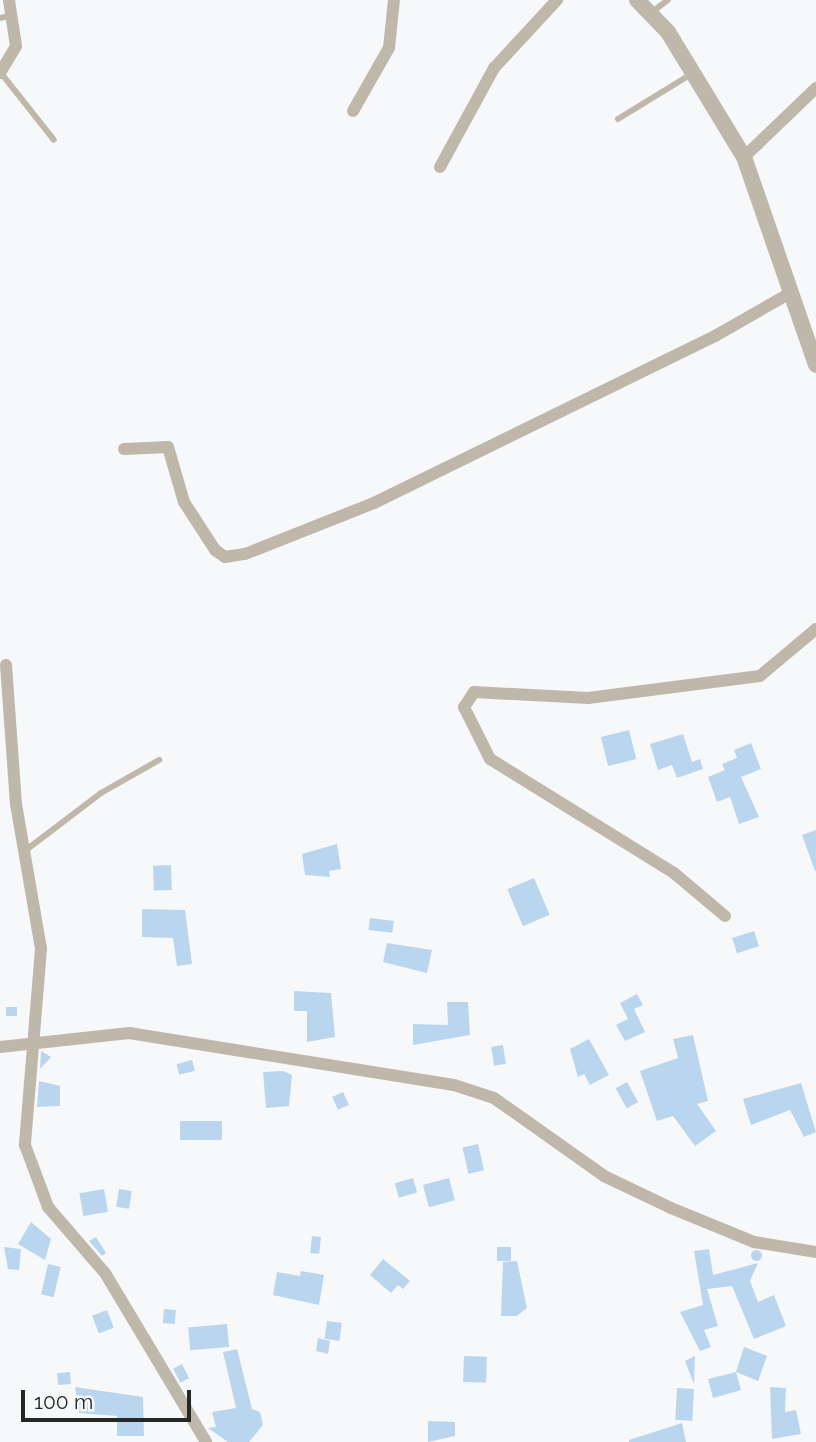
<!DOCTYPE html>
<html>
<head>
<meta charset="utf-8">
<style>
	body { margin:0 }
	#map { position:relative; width:816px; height:1442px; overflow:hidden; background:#f7f8f9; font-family:Raleway,sans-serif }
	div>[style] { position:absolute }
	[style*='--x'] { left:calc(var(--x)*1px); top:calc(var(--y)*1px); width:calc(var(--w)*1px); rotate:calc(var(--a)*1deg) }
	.building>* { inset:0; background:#bad6ef; transform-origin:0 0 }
	.round { border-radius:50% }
	.service>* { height:6px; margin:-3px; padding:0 3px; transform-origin:3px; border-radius:3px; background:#bfb8aa }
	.minor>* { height:12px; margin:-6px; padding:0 6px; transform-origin:6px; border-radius:6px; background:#bfb8aa }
	.tertiary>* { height:16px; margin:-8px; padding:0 8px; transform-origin:8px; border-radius:8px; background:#bfb8aa }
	span { translate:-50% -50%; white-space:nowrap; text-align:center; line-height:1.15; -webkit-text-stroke:7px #f7f8f9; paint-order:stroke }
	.scale { position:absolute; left:21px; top:1390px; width:170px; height:32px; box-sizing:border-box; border:4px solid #252626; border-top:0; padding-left:9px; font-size:21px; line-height:24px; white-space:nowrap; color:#252626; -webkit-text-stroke:5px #f7f8f9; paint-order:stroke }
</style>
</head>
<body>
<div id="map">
	<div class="building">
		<div style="left:629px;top:730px;width:30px;height:29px;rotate:76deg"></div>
		<div style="clip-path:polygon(683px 734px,692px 762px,700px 759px,703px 769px,677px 778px,672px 765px,658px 770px,650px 744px)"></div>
		<div style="clip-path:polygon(751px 743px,761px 769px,741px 777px,759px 817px,739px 824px,730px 797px,717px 802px,708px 777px,725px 770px,722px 764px,737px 758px,734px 750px)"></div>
		<div style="clip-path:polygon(816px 830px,816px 871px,815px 871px,802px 835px)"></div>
		<div style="clip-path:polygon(337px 844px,341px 869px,329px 871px,330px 877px,305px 875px,302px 854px)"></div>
		<div style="left:171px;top:865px;width:25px;height:18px;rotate:88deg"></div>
		<div style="left:534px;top:878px;width:40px;height:29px;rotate:67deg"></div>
		<div style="clip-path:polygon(142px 909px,185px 910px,192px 964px,177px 966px,173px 938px,142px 937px)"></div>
		<div style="left:370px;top:918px;width:24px;height:12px;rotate:7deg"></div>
		<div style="left:754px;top:931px;width:16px;height:23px;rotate:72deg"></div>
		<div style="clip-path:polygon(387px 943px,432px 950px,427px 973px,383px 962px)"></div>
		<div style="clip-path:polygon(294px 991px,331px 993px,335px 1037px,307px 1042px,307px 1011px,294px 1011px)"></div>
		<div style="clip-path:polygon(637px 994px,643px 1005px,634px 1009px,645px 1032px,625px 1041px,616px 1025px,628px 1019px,620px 1003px)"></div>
		<div style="clip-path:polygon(447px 1002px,468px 1002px,470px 1035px,413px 1045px,413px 1024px,448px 1025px)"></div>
		<div style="left:6px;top:1007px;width:11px;height:9px"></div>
		<div style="clip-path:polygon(693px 1035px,708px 1101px,697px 1104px,716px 1131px,695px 1146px,673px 1116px,657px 1121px,640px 1071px,678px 1058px,673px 1039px)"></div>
		<div style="clip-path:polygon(589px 1039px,609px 1075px,590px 1085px,584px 1074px,578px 1077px,570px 1049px)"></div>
		<div style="left:503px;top:1045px;width:19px;height:12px;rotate:81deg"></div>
		<div style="clip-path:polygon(41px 1051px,51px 1057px,40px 1069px)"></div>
		<div style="left:192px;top:1060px;width:11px;height:16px;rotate:75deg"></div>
		<div style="clip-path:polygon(283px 1071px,292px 1075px,289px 1106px,266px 1108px,263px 1072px)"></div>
		<div style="clip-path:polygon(39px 1081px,60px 1086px,60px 1106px,37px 1107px)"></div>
		<div style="left:627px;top:1082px;width:23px;height:13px;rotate:61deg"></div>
		<div style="clip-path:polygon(801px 1083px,816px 1132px,804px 1137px,790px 1110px,751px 1125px,743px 1099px)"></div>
		<div style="left:343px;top:1092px;width:14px;height:12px;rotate:65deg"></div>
		<div style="left:222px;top:1121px;width:19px;height:42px;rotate:90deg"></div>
		<div style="left:478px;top:1144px;width:27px;height:16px;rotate:77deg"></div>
		<div style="left:413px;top:1178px;width:15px;height:19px;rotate:74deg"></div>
		<div style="left:449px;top:1178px;width:23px;height:27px;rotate:75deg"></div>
		<div style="left:104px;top:1189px;width:23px;height:25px;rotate:80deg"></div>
		<div style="left:119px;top:1189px;width:13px;height:18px;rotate:9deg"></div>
		<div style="clip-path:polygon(31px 1222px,51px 1239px,45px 1260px,18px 1244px)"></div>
		<div style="left:312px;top:1236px;width:9px;height:17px;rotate:6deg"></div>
		<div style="clip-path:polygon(96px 1237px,106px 1253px,102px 1256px,89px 1241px)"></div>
		<div style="clip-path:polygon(4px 1247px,21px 1249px,19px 1270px,8px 1269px)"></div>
		<div style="left:497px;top:1247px;width:14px;height:14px"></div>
		<div style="clip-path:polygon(709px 1249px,713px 1275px,758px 1263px,750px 1281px,758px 1302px,774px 1295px,786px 1326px,754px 1339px,732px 1286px,707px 1289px,718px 1326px,704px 1330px,711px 1347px,700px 1351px,680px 1312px,703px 1305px,694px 1251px)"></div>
		<div class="round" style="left:750.5px;top:1249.5px;width:11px;height:11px"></div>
		<div style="clip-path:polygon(383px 1259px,410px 1281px,403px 1289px,398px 1285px,391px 1293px,370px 1275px)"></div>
		<div style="clip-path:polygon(517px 1261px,527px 1308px,517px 1316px,501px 1316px,503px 1262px)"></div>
		<div style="left:48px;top:1264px;width:13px;height:31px;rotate:13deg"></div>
		<div style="clip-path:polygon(301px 1271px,324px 1275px,319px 1305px,273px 1295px,277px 1272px,300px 1276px)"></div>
		<div style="left:164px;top:1309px;width:12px;height:14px;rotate:5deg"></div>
		<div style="left:107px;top:1310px;width:19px;height:16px;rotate:69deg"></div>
		<div style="left:327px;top:1321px;width:15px;height:18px;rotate:8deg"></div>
		<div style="left:227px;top:1324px;width:23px;height:39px;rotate:85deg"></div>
		<div style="clip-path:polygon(318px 1338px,330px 1341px,328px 1354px,316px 1351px)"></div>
		<div style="clip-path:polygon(744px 1347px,767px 1356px,758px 1381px,736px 1372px,741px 1390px,713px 1398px,708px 1379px,736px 1372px)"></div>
		<div style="clip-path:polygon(237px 1349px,252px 1409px,260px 1412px,263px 1425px,249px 1442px,228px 1442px,208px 1428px,216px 1427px,212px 1412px,236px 1408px,223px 1352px)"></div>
		<div style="left:464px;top:1356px;width:23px;height:26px;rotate:2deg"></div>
		<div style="clip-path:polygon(695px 1356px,694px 1384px,685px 1361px)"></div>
		<div style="left:182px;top:1364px;width:16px;height:10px;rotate:63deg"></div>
		<div style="left:70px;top:1372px;width:12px;height:13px;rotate:85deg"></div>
		<div style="clip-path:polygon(75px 1387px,143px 1397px,144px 1436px,117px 1436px,117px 1416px,79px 1413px)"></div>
		<div style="clip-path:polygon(770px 1387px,786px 1388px,785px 1412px,796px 1410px,801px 1434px,772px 1439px)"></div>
		<div style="left:677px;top:1388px;width:17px;height:32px;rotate:3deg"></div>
		<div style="clip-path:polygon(428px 1421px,455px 1422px,455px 1436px,428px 1442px)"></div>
		<div style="clip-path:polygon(682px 1423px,686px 1442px,629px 1442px,629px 1440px)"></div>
	</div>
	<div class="service">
		<div style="--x:652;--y:12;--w:20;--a:-37"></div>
		<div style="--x:0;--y:18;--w:12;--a:-14"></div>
		<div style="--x:1;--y:73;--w:85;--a:51.7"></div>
		<div style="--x:618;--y:119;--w:88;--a:-31.5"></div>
		<div style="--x:26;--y:850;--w:94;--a:-37.2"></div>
		<div style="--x:101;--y:793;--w:67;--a:-29.6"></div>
	</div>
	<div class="minor">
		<div style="--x:0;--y:73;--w:31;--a:-59"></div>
		<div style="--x:16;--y:46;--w:47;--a:-98.7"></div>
		<div style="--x:353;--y:111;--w:73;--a:-60.3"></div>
		<div style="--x:389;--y:48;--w:48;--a:-84.1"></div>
		<div style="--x:744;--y:157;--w:100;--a:-43.8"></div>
		<div style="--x:440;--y:167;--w:113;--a:-61.4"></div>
		<div style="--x:494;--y:68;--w:93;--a:-47.2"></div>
		<div style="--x:124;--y:449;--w:44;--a:-2.6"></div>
		<div style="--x:168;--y:447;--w:57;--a:73.8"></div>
		<div style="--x:184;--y:502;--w:57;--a:57.1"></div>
		<div style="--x:215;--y:550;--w:12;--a:35"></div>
		<div style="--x:225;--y:557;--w:20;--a:-9"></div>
		<div style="--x:245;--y:554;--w:139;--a:-21.6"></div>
		<div style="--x:374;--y:503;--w:380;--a:-26.1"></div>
		<div style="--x:715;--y:336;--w:89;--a:-29.7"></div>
		<div style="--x:6;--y:665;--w:139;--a:85.9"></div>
		<div style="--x:16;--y:804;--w:147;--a:80.2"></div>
		<div style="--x:41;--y:949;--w:197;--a:94.7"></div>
		<div style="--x:25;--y:1145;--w:66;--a:69.6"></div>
		<div style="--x:48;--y:1207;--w:87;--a:49.2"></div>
		<div style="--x:105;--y:1273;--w:197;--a:59.1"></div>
		<div style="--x:725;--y:916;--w:67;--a:-139.9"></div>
		<div style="--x:674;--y:873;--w:216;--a:-148.2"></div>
		<div style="--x:490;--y:759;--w:58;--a:-116.6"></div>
		<div style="--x:464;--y:707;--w:18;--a:-56"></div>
		<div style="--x:474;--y:692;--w:114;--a:3"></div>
		<div style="--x:588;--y:698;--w:173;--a:-7.3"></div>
		<div style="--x:760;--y:676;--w:73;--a:-40"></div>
		<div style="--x:0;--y:1047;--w:130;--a:-6.2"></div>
		<div style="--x:129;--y:1033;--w:329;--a:9.1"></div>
		<div style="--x:454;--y:1085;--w:42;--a:18"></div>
		<div style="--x:494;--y:1098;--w:135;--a:35.3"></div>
		<div style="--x:604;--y:1176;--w:74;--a:25.5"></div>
		<div style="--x:671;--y:1208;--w:90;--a:22.3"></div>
		<div style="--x:754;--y:1242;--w:63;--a:9.2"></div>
	</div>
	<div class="tertiary">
		<div style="--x:637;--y:0;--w:45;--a:45.9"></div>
		<div style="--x:668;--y:32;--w:146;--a:58.7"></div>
		<div style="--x:744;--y:157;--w:220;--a:70.9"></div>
	</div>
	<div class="scale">100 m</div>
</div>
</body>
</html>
